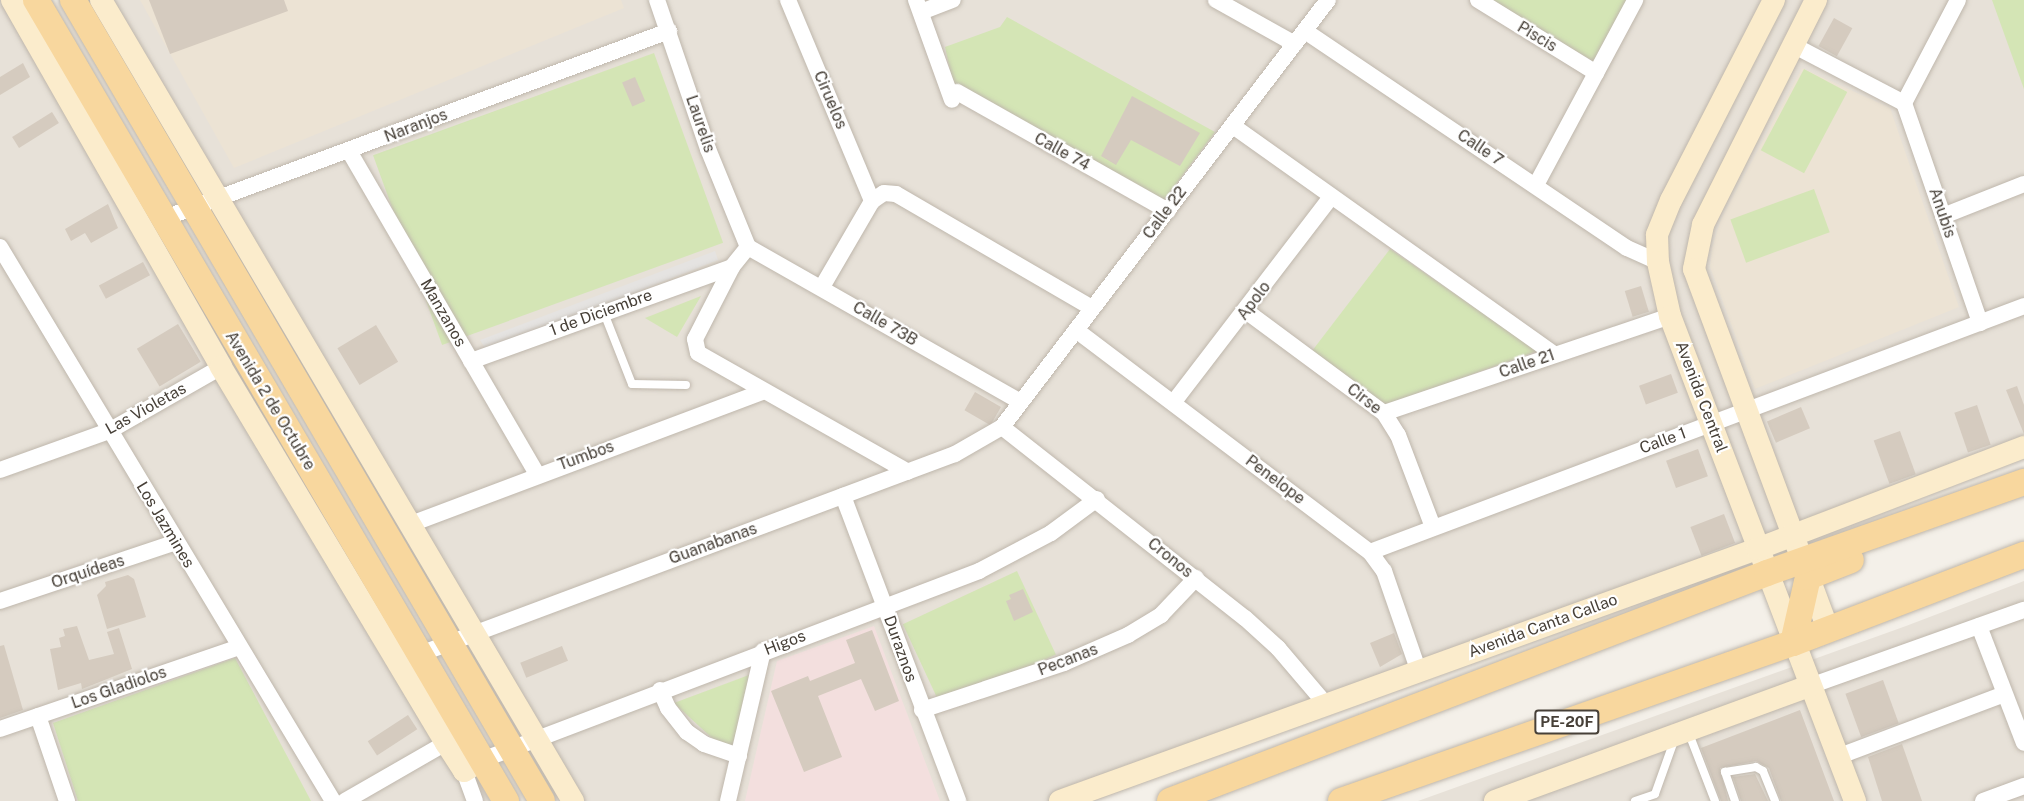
<!DOCTYPE html>
<html>
<head>
<meta charset="utf-8">
<style>
	body { margin:0 }
	#map { position:relative; width:2024px; height:801px; overflow:hidden; background:#f4f0e9; font-family:"Public Sans",sans-serif }
	div>[style] { position:absolute }
	[style*='--x'] { left:calc(var(--x)*1px); top:calc(var(--y)*1px); width:calc(var(--w)*1px); rotate:calc(var(--a)*1deg) }
	.residential>* { inset:0; background:#e7e1d8 }
	.education>* { inset:0; background:#ece3d4 }
	.medical>* { inset:0; background:#f3dfde }
	.green>* { inset:0; background:#d4e5b5; transform-origin:0 0 }
	.parking>* { inset:0; background:#e5e3e1 }
	.building>* { inset:0; background:#d5cbbf; transform-origin:0 0 }
	.roads { filter:drop-shadow(0 0 2px #bfb7ac) drop-shadow(0 0 2px #bfb7ac) }
	.lane>* { height:8px; margin:-4px; padding:0 4px; transform-origin:4px; border-radius:4px; background:#fff }
	.street>* { height:16px; margin:-8px; padding:0 8px; transform-origin:8px; border-radius:8px; background:#fff }
	.secondary>* { height:22px; margin:-11px; padding:0 11px; transform-origin:11px; border-radius:11px; background:#fbeccc }
	.primary>* { height:26px; margin:-13px; padding:0 13px; transform-origin:13px; border-radius:13px; background:#f8d79e }
	span { translate:-50% -50%; white-space:nowrap; text-align:center; line-height:1.15; -webkit-text-stroke:4.5px #fff; paint-order:stroke }
	.shield-label span { padding:2px 4px; background:#fff; border:2px solid; border-radius:4px; -webkit-text-stroke-width:0 }
	.shield-label { font-size:15px; color:#474038; font-weight:700 }
	.street-label { font-size:16px; color:#474038 }
</style>
</head>
<body>
<div id="map">
	<div class="residential">
		<div style="clip-path:polygon(0 0,24px 0,490px 801px,0 801px)"></div>
		<div style="clip-path:polygon(94px 0,2024px 0,2024px 459px,1094px 801px,567px 801px)"></div>
		<div style="clip-path:polygon(2024px 581px,2024px 801px,1418px 801px,1906px 626px)"></div>
	</div>
	<div class="education">
		<div style="clip-path:polygon(140px 0,621px 0,624px 8px,234px 168px)"></div>
		<div style="clip-path:polygon(1802px 68px,1890px 108px,1959px 307px,1755px 389px,1710px 267px,1712px 248px,1721px 219px)"></div>
	</div>
	<div class="medical">
		<div style="clip-path:polygon(874px 626px,940px 801px,745px 801px,777px 661px)"></div>
	</div>
	<div class="green">
		<div style="clip-path:polygon(1492px 0,1627px 0,1594px 62px)"></div>
		<div style="clip-path:polygon(1992px 0,2024px 0,2024px 89px)"></div>
		<div style="clip-path:polygon(1007px 17px,1215px 132px,1158px 208px,955px 93px,945px 47px,1000px 27px)"></div>
		<div style="left:654px;top:53px;width:202px;height:299px;rotate:70deg"></div>
		<div style="left:1804px;top:69px;width:49px;height:92px;rotate:28deg"></div>
		<div style="left:1814px;top:189px;width:46px;height:89px;rotate:70deg"></div>
		<div style="clip-path:polygon(1390px 249px,1537px 351px,1384px 406px,1312px 351px)"></div>
		<div style="clip-path:polygon(701px 296px,677px 337px,645px 318px)"></div>
		<div style="left:1017px;top:571px;width:92px;height:126px;rotate:65deg"></div>
		<div style="clip-path:polygon(235px 658px,311px 801px,78px 801px,53px 723px)"></div>
		<div style="clip-path:polygon(749px 675px,733px 748px,713px 739px,674px 703px)"></div>
	</div>
	<div class="parking">
		<div style="clip-path:polygon(715px 251px,718px 260px,487px 351px,480px 340px)"></div>
	</div>
	<div class="building">
		<div style="clip-path:polygon(149px 0,284px 0,288px 11px,170px 54px)"></div>
		<div style="left:1834px;top:18px;width:21px;height:32px;rotate:29deg"></div>
		<div style="clip-path:polygon(23px 63px,30px 77px,0 95px,0 77px)"></div>
		<div style="left:635px;top:77px;width:26px;height:14px;rotate:67deg"></div>
		<div style="clip-path:polygon(1132px 96px,1200px 133px,1180px 166px,1131px 140px,1116px 165px,1101px 156px)"></div>
		<div style="left:52px;top:112px;width:13px;height:47px;rotate:58deg"></div>
		<div style="clip-path:polygon(108px 204px,118px 228px,91px 243px,85px 233px,71px 241px,65px 229px)"></div>
		<div style="left:143px;top:262px;width:15px;height:50px;rotate:62deg"></div>
		<div style="left:1641px;top:286px;width:27px;height:17px;rotate:73deg"></div>
		<div style="left:178px;top:324px;width:44px;height:48px;rotate:59deg"></div>
		<div style="left:376px;top:325px;width:43px;height:45px;rotate:59deg"></div>
		<div style="left:1671px;top:374px;width:20px;height:34px;rotate:70deg"></div>
		<div style="clip-path:polygon(2017px 386px,2024px 405px,2024px 434px,2006px 390px)"></div>
		<div style="left:975px;top:392px;width:30px;height:21px;rotate:30deg"></div>
		<div style="left:1977px;top:405px;width:42px;height:24px;rotate:71deg"></div>
		<div style="left:1801px;top:407px;width:23px;height:37px;rotate:67deg"></div>
		<div style="left:1900px;top:431px;width:46px;height:28px;rotate:70deg"></div>
		<div style="left:1698px;top:449px;width:29px;height:34px;rotate:70deg"></div>
		<div style="left:1724px;top:514px;width:31px;height:36px;rotate:69deg"></div>
		<div style="clip-path:polygon(128px 575px,134px 579px,146px 617px,107px 629px,97px 595px,106px 586px,105px 582px)"></div>
		<div style="clip-path:polygon(1023px 589px,1033px 612px,1014px 621px,1006px 601px,1011px 599px,1009px 595px)"></div>
		<div style="clip-path:polygon(77px 626px,89px 660px,114px 654px,107px 632px,119px 628px,132px 669px,82px 689px,81px 683px,58px 690px,50px 649px,61px 647px,59px 638px,65px 636px,63px 629px)"></div>
		<div style="clip-path:polygon(872px 630px,899px 701px,875px 711px,861px 679px,818px 696px,842px 757px,804px 772px,771px 691px,808px 676px,810px 681px,855px 663px,846px 640px)"></div>
		<div style="clip-path:polygon(1394px 633px,1402px 654px,1380px 667px,1370px 643px)"></div>
		<div style="clip-path:polygon(4px 645px,23px 710px,0 718px,0 646px)"></div>
		<div style="left:562px;top:646px;width:16px;height:45px;rotate:68deg"></div>
		<div style="left:1883px;top:680px;width:46px;height:40px;rotate:70deg"></div>
		<div style="clip-path:polygon(1800px 710px,1834px 801px,1781px 801px,1769px 768px,1756px 761px,1720px 768px,1728px 801px,1721px 801px,1701px 748px)"></div>
		<div style="left:408px;top:715px;width:17px;height:48px;rotate:57deg"></div>
		<div style="clip-path:polygon(1902px 744px,1922px 801px,1882px 801px,1868px 757px)"></div>
		<div style="clip-path:polygon(1755px 774px,1768px 801px,1741px 801px,1733px 777px)"></div>
	</div>
	<div class="roads">
		<div class="lane">
			<div style="--x:604;--y:313;--w:76;--a:68.5"></div>
			<div style="--x:632;--y:384;--w:54;--a:1.1"></div>
			<div style="--x:1688;--y:731;--w:75;--a:68.9"></div>
			<div style="--x:1635;--y:801;--w:21;--a:-19"></div>
			<div style="--x:1655;--y:794;--w:59;--a:-70.3"></div>
			<div style="--x:1735;--y:801;--w:31;--a:-109"></div>
			<div style="--x:1725;--y:772;--w:31;--a:-9"></div>
			<div style="--x:1756;--y:767;--w:8;--a:30"></div>
			<div style="--x:1763;--y:771;--w:32;--a:68"></div>
		</div>
		<div class="street">
			<div style="--x:657;--y:0;--w:157;--a:71.1"></div>
			<div style="--x:708;--y:149;--w:106;--a:67.8"></div>
			<div style="--x:788;--y:0;--w:218;--a:67.3"></div>
			<div style="--x:916;--y:0;--w:106;--a:70.2"></div>
			<div style="--x:1216;--y:0;--w:90;--a:29.1"></div>
			<div style="--x:1478;--y:0;--w:139;--a:31.7"></div>
			<div style="--x:921;--y:12;--w:34;--a:-21"></div>
			<div style="--x:1305;--y:31;--w:388;--a:34"></div>
			<div style="--x:1627;--y:248;--w:34;--a:24"></div>
			<div style="--x:1793;--y:45;--w:125;--a:27.6"></div>
			<div style="--x:957;--y:92;--w:242;--a:29.4"></div>
			<div style="--x:1904;--y:103;--w:233;--a:70.9"></div>
			<div style="--x:1904;--y:103;--w:116;--a:-62.3"></div>
			<div style="--x:1233;--y:126;--w:394;--a:35.4"></div>
			<div style="--x:349;--y:151;--w:374;--a:59.8"></div>
			<div style="--x:1536;--y:185;--w:210;--a:-61.8"></div>
			<div style="--x:1943;--y:216;--w:87;--a:-21.6"></div>
			<div style="--x:162;--y:219;--w:541;--a:-20.35"></div>
			<div style="--x:0;--y:247;--w:646;--a:58.99"></div>
			<div style="--x:748;--y:247;--w:26;--a:129"></div>
			<div style="--x:732;--y:267;--w:81;--a:117.2"></div>
			<div style="--x:695;--y:339;--w:14;--a:78"></div>
			<div style="--x:698;--y:353;--w:241;--a:29.5"></div>
			<div style="--x:748;--y:247;--w:314;--a:29.6"></div>
			<div style="--x:822;--y:287;--w:99;--a:-59.8"></div>
			<div style="--x:872;--y:201;--w:14;--a:-34"></div>
			<div style="--x:884;--y:193;--w:12;--a:5"></div>
			<div style="--x:896;--y:194;--w:227;--a:30.2"></div>
			<div style="--x:1246;--y:311;--w:172;--a:36.5"></div>
			<div style="--x:1384;--y:413;--w:26;--a:58"></div>
			<div style="--x:1398;--y:435;--w:98;--a:69.2"></div>
			<div style="--x:1076;--y:330;--w:368;--a:37.1"></div>
			<div style="--x:1370;--y:552;--w:24;--a:54"></div>
			<div style="--x:1384;--y:571;--w:107;--a:70.9"></div>
			<div style="--x:471;--y:361;--w:277;--a:-19.8"></div>
			<div style="--x:1173;--y:403;--w:260;--a:-52.5"></div>
			<div style="--x:1384;--y:413;--w:302;--a:-18.7"></div>
			<div style="--x:1002;--y:427;--w:309;--a:38.2"></div>
			<div style="--x:1245;--y:618;--w:45;--a:42.3"></div>
			<div style="--x:1278;--y:648;--w:71;--a:49.6"></div>
			<div style="--x:0;--y:470;--w:116;--a:-19.7"></div>
			<div style="--x:109;--y:431;--w:129;--a:-29.7"></div>
			<div style="--x:843;--y:496;--w:326;--a:69.3"></div>
			<div style="--x:411;--y:524;--w:375;--a:-20.6"></div>
			<div style="--x:1370;--y:552;--w:699;--a:-20.61"></div>
			<div style="--x:0;--y:601;--w:186;--a:-18.5"></div>
			<div style="--x:1979;--y:626;--w:125;--a:69"></div>
			<div style="--x:420;--y:654;--w:571;--a:-20.5"></div>
			<div style="--x:955;--y:454;--w:54;--a:-29.9"></div>
			<div style="--x:1002;--y:427;--w:537;--a:-52.64"></div>
			<div style="--x:1810;--y:686;--w:227;--a:-19.6"></div>
			<div style="--x:660;--y:690;--w:20;--a:66"></div>
			<div style="--x:668;--y:708;--w:31;--a:52"></div>
			<div style="--x:687;--y:732;--w:21;--a:35"></div>
			<div style="--x:704;--y:744;--w:37;--a:19"></div>
			<div style="--x:922;--y:710;--w:150;--a:-18.3"></div>
			<div style="--x:1064;--y:663;--w:70;--a:-23.6"></div>
			<div style="--x:1128;--y:635;--w:39;--a:-31"></div>
			<div style="--x:1161;--y:615;--w:51;--a:-46.6"></div>
			<div style="--x:38;--y:716;--w:90;--a:71.2"></div>
			<div style="--x:0;--y:729;--w:253;--a:-18.9"></div>
			<div style="--x:1837;--y:757;--w:179;--a:-20.6"></div>
			<div style="--x:482;--y:760;--w:532;--a:-20.82"></div>
			<div style="--x:979;--y:571;--w:81;--a:-27.8"></div>
			<div style="--x:1051;--y:533;--w:57;--a:-36.5"></div>
			<div style="--x:464;--y:771;--w:32;--a:70"></div>
			<div style="--x:345;--y:801;--w:116;--a:-29.9"></div>
			<div style="--x:728;--y:801;--w:154;--a:-76.9"></div>
			<div style="--x:1983;--y:801;--w:44;--a:-20.1"></div>
		</div>
		<div class="secondary">
			<div style="--x:12;--y:0;--w:422;--a:60.3"></div>
			<div style="--x:221;--y:367;--w:438;--a:59.1"></div>
			<div style="--x:446;--y:743;--w:33;--a:57"></div>
			<div style="--x:464;--y:771;--w:21;--a:-31"></div>
			<div style="--x:101;--y:0;--w:930;--a:59.49"></div>
			<div style="--x:1774;--y:0;--w:225;--a:117.2"></div>
			<div style="--x:1671;--y:200;--w:38;--a:112"></div>
			<div style="--x:1657;--y:235;--w:27;--a:88"></div>
			<div style="--x:1658;--y:262;--w:55;--a:77.5"></div>
			<div style="--x:1670;--y:316;--w:519;--a:69.12"></div>
			<div style="--x:1816;--y:0;--w:252;--a:116.7"></div>
			<div style="--x:1703;--y:225;--w:45;--a:101.6"></div>
			<div style="--x:1694;--y:269;--w:385;--a:69.6"></div>
			<div style="--x:1060;--y:801;--w:741;--a:-19.88"></div>
			<div style="--x:1757;--y:549;--w:286;--a:-20.9"></div>
			<div style="--x:1495;--y:801;--w:335;--a:-20.1"></div>
		</div>
		<div class="primary">
			<div style="--x:36;--y:0;--w:929;--a:59.6"></div>
			<div style="--x:73;--y:0;--w:928;--a:59.65"></div>
			<div style="--x:1793;--y:643;--w:68;--a:-77.2"></div>
			<div style="--x:1808;--y:577;--w:46;--a:-21.6"></div>
			<div style="--x:1170;--y:801;--w:639;--a:-20.9"></div>
			<div style="--x:1767;--y:573;--w:273;--a:-19.5"></div>
			<div style="--x:1341;--y:801;--w:479;--a:-19.3"></div>
			<div style="--x:1793;--y:643;--w:247;--a:-20.9"></div>
		</div>
	</div>
	<div class="shield-label">
		<span style="left:1567px;top:722px">PE-20F</span>
	</div>
	<div class="street-label">
		<span style="left:1537px;top:37px;rotate:31deg">Piscis</span>
		<span style="left:830px;top:100px;rotate:67deg">Ciruelos</span>
		<span style="left:700px;top:124px;rotate:71deg">Laurelis</span>
		<span style="left:416px;top:126px;rotate:-21deg">Naranjos</span>
		<span style="left:1480px;top:148px;rotate:34deg">Calle 7</span>
		<span style="left:1062px;top:152px;rotate:29deg">Calle 74</span>
		<span style="left:1165px;top:213px;rotate:-53deg">Calle 22</span>
		<span style="left:1942px;top:213px;rotate:71deg">Anubis</span>
		<span style="left:1254px;top:301px;rotate:-53deg">Apolo</span>
		<span style="left:443px;top:313px;rotate:60deg">Manzanos</span>
		<span style="left:601px;top:313px;rotate:-20deg">1 de Diciembre</span>
		<span style="left:885px;top:324px;rotate:30deg">Calle 73B</span>
		<span style="left:1527px;top:364px;rotate:-19deg">Calle 21</span>
		<span style="left:1701px;top:397px;rotate:69deg">Avenida Central</span>
		<span style="left:1364px;top:399px;rotate:38deg">Cirse</span>
		<span style="left:270px;top:401px;rotate:59deg">Avenida 2 de Octubre</span>
		<span style="left:146px;top:409px;rotate:-29deg">Las Violetas</span>
		<span style="left:1663px;top:441px;rotate:-20deg">Calle 1</span>
		<span style="left:586px;top:456px;rotate:-20deg">Tumbos</span>
		<span style="left:1275px;top:480px;rotate:37deg">Penelope</span>
		<span style="left:165px;top:525px;rotate:59deg">Los Jazmines</span>
		<span style="left:713px;top:544px;rotate:-20deg">Guanabanas</span>
		<span style="left:1170px;top:558px;rotate:39deg">Cronos</span>
		<span style="left:88px;top:572px;rotate:-18deg">Orquídeas</span>
		<span style="left:1543px;top:626px;rotate:-20deg">Avenida Canta Callao</span>
		<span style="left:785px;top:643px;rotate:-21deg">Higos</span>
		<span style="left:900px;top:649px;rotate:70deg">Duraznos</span>
		<span style="left:1068px;top:660px;rotate:-21deg">Pecanas</span>
		<span style="left:119px;top:688px;rotate:-19deg">Los Gladiolos</span>
	</div>
</div>
</body>
</html>
